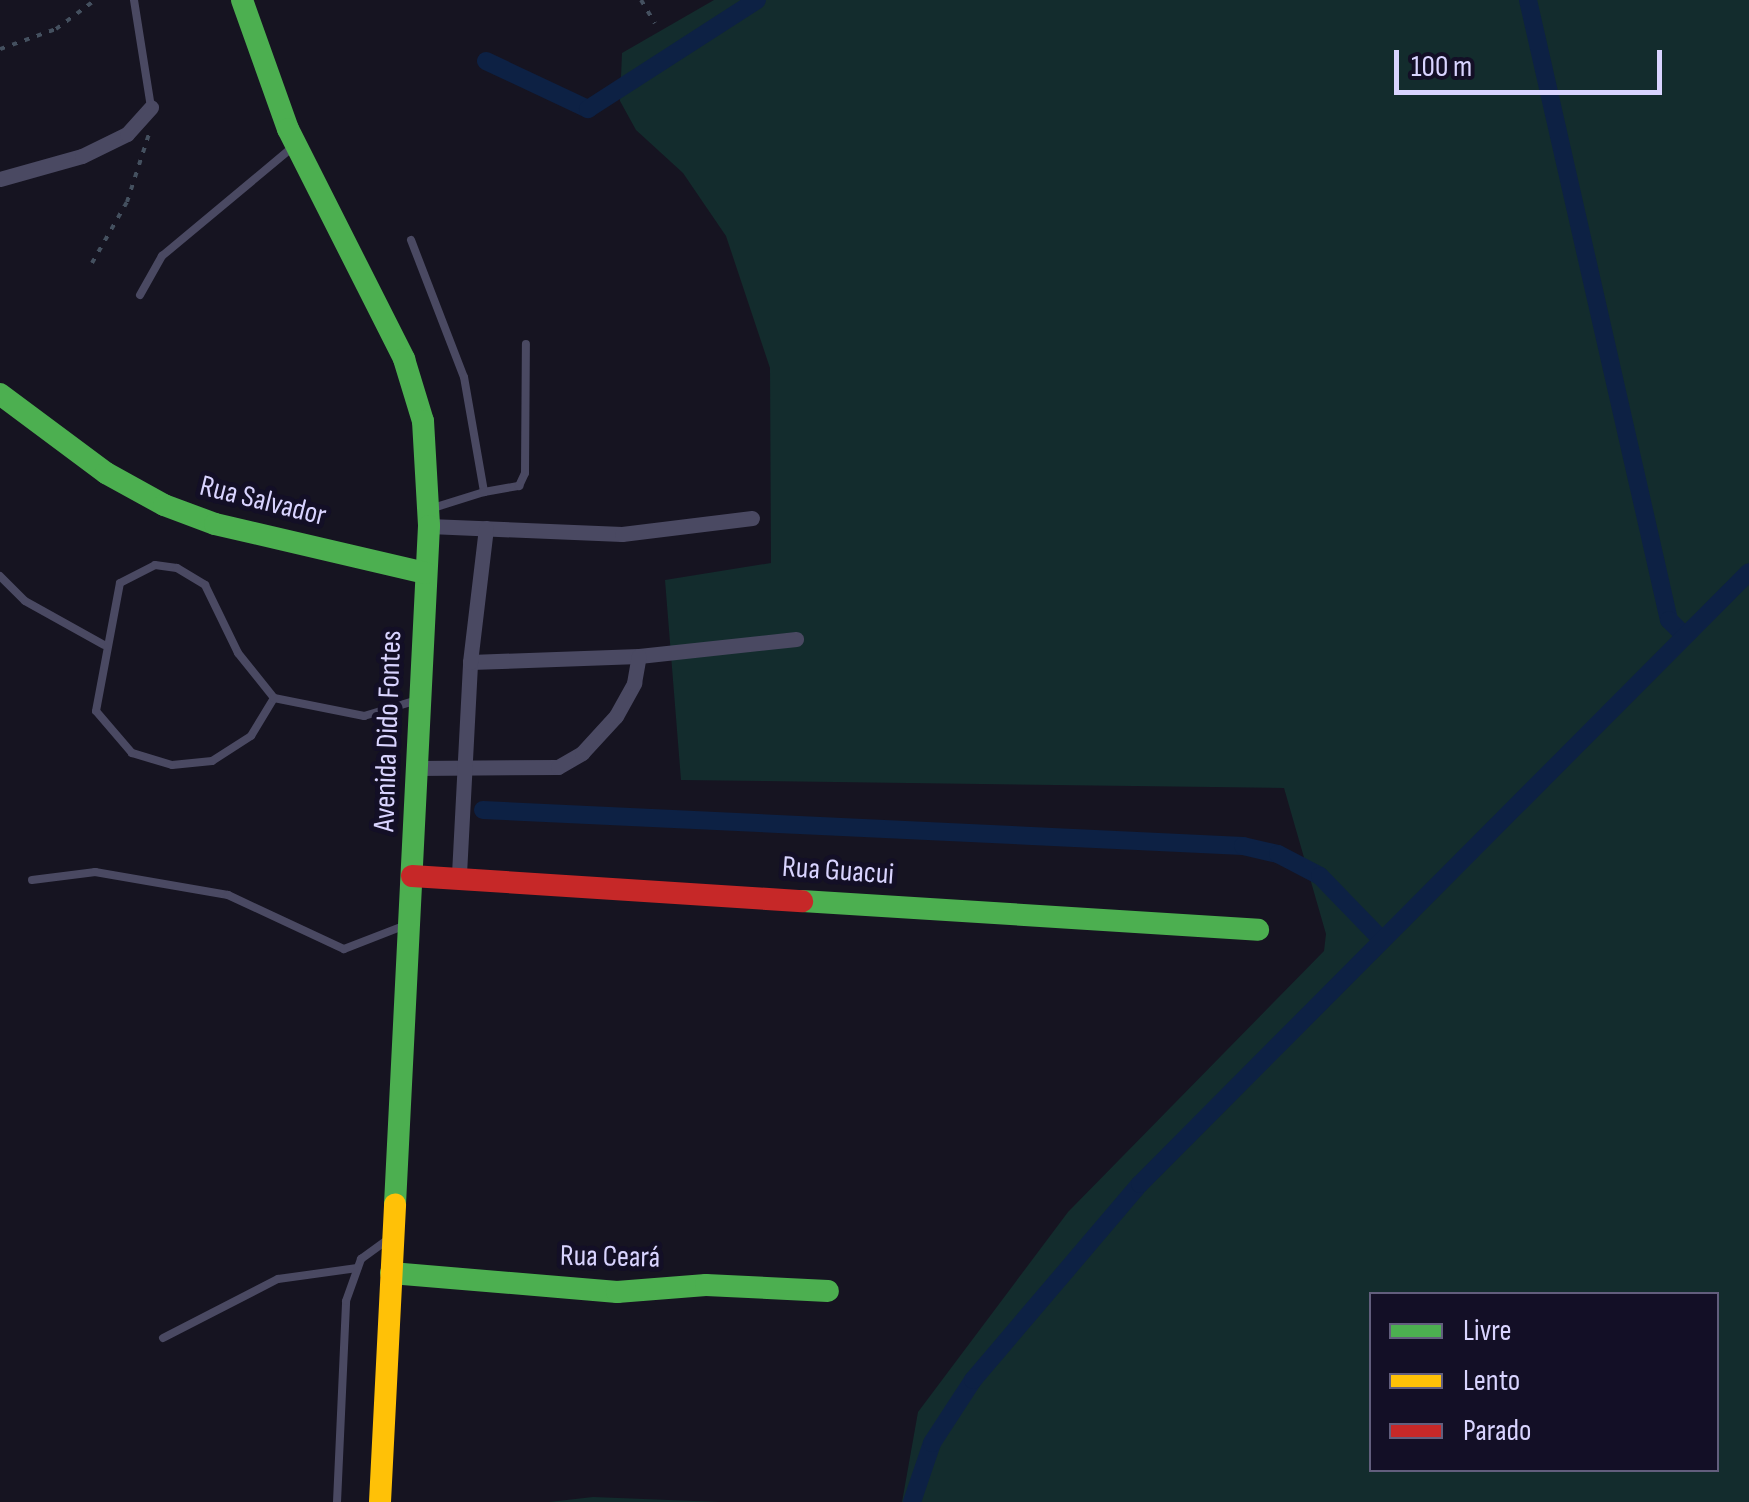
<!DOCTYPE html>
<html>
<head>
<meta charset="utf-8">
<style>
	body { margin:0 }
	#map { position:relative; width:1749px; height:1502px; overflow:hidden; background:#161421; font-family:"Sofia Sans Condensed",sans-serif }
	div>[style] { position:absolute }
	[style*='--x'] { left:calc(var(--x)*1px); top:calc(var(--y)*1px); width:calc(var(--w)*1px); rotate:calc(var(--a)*1deg) }
	.green>* { inset:0; background:#132c2d }
	.canal>* { height:18px; margin:-9px; padding:0 9px; transform-origin:9px; border-radius:9px; background:#0d2144 }
	.path>* { height:4px; margin-top:-2px; transform-origin:0; background:repeating-linear-gradient(90deg,#44505f 0 5px,transparent 0 13px) }
	.lane>* { height:8px; margin:-4px; padding:0 4px; transform-origin:4px; border-radius:4px; background:#4a4962 }
	.street>* { height:15px; margin:-7.5px; padding:0 7.5px; transform-origin:7.5px; border-radius:7.5px; background:#4a4962 }
	.fast>* { height:22px; margin:-11px; padding:0 11px; transform-origin:11px; border-radius:11px; background:#4caf50 }
	.slow>* { height:22px; margin:-11px; padding:0 11px; transform-origin:11px; border-radius:11px; background:#ffc107 }
	.jam>* { height:22px; margin:-11px; padding:0 11px; transform-origin:11px; border-radius:11px; background:#c62828 }
	span { translate:-50% -50%; white-space:nowrap; text-align:center; line-height:1.15; -webkit-text-stroke:10px #130f26; paint-order:stroke }
	.street-label { font-size:30px; color:#d9d4ff }
	.legend { position:absolute; left:1369px; top:1292px; width:350px; height:180px; box-sizing:border-box; background:#130f26; border:2px solid #625e7d; margin:0; padding:12px 18px; list-style:none; font-size:30px; color:#d9d4ff }
	.legend li { display:flex; align-items:center; gap:20px; height:50px }
	.legend b { width:50px; border:2px solid #625e7d }
	.scale { position:absolute; left:1394px; top:50px; width:268px; height:45px; box-sizing:border-box; border:5px solid #d9d4ff; border-top:0; padding-left:12px; font-size:30px; line-height:35px; white-space:nowrap; color:#d9d4ff; -webkit-text-stroke:8px #130f26; paint-order:stroke }
</style>
</head>
<body>
<div id="map">
	<div class="green">
		<div style="clip-path:polygon(evenodd,714px 0,1749px 0,1749px 1502px,902px 1502px,918px 1412px,1068px 1212px,1324px 951px,1326px 934px,1284px 788px,681px 780px,665px 580px,771px 563px,770px 368px,726px 236px,683px 173px,636px 130px,620px 101px,622px 53px,714px 0,1372px 1294px,1716px 1294px,1716px 1470px,1372px 1470px,1372px 1294px)"></div>
		<div style="clip-path:polygon(593px 1497px,720px 1502px,549px 1502px)"></div>
	</div>
	<div class="canal">
		<div style="--x:1528;--y:0;--w:636;--a:77.19"></div>
		<div style="--x:1669;--y:620;--w:21;--a:45"></div>
		<div style="--x:486;--y:61;--w:113;--a:25.2"></div>
		<div style="--x:588;--y:109;--w:201;--a:-32.8"></div>
		<div style="--x:483;--y:810;--w:761;--a:2.71"></div>
		<div style="--x:1243;--y:846;--w:36;--a:13"></div>
		<div style="--x:1278;--y:854;--w:47;--a:27.6"></div>
		<div style="--x:1320;--y:876;--w:88;--a:45.9"></div>
		<div style="--x:912;--y:1502;--w:62;--a:-71.3"></div>
		<div style="--x:932;--y:1443;--w:75;--a:-56.9"></div>
		<div style="--x:973;--y:1380;--w:257;--a:-49.6"></div>
		<div style="--x:1140;--y:1184;--w:863;--a:-45.14"></div>
	</div>
	<div class="path">
		<div style="--x:641;--y:0;--w:27;--a:59"></div>
		<div style="--x:0;--y:49;--w:59;--a:-19.7"></div>
		<div style="--x:56;--y:29;--w:49;--a:-36.6"></div>
		<div style="--x:92;--y:263;--w:70;--a:-60.2"></div>
		<div style="--x:127;--y:202;--w:75;--a:-72.1"></div>
	</div>
	<div class="lane">
		<div style="--x:134;--y:0;--w:108;--a:81"></div>
		<div style="--x:411;--y:240;--w:147;--a:68.9"></div>
		<div style="--x:464;--y:377;--w:117;--a:80.1"></div>
		<div style="--x:484;--y:492;--w:53;--a:162.6"></div>
		<div style="--x:140;--y:295;--w:45;--a:-60.6"></div>
		<div style="--x:162;--y:256;--w:170;--a:-39.8"></div>
		<div style="--x:484;--y:492;--w:36;--a:-10"></div>
		<div style="--x:519;--y:486;--w:14;--a:-65"></div>
		<div style="--x:525;--y:473;--w:129;--a:-89.6"></div>
		<div style="--x:0;--y:576;--w:35;--a:45"></div>
		<div style="--x:25;--y:601;--w:90;--a:29.1"></div>
		<div style="--x:274;--y:698;--w:44;--a:121.2"></div>
		<div style="--x:251;--y:736;--w:46;--a:147.3"></div>
		<div style="--x:212;--y:761;--w:40;--a:174.3"></div>
		<div style="--x:172;--y:765;--w:42;--a:-163.3"></div>
		<div style="--x:132;--y:753;--w:55;--a:-130.6"></div>
		<div style="--x:96;--y:711;--w:130;--a:-79.4"></div>
		<div style="--x:120;--y:583;--w:39;--a:-27"></div>
		<div style="--x:155;--y:565;--w:22;--a:8"></div>
		<div style="--x:177;--y:568;--w:33;--a:31"></div>
		<div style="--x:205;--y:585;--w:76;--a:64.1"></div>
		<div style="--x:238;--y:653;--w:58;--a:51.3"></div>
		<div style="--x:274;--y:698;--w:92;--a:11.3"></div>
		<div style="--x:364;--y:716;--w:52;--a:-16.7"></div>
		<div style="--x:32;--y:880;--w:64;--a:-7.2"></div>
		<div style="--x:95;--y:872;--w:135;--a:9.8"></div>
		<div style="--x:228;--y:895;--w:128;--a:25"></div>
		<div style="--x:344;--y:949;--w:66;--a:-21.2"></div>
		<div style="--x:163;--y:1338;--w:129;--a:-27.2"></div>
		<div style="--x:278;--y:1279;--w:80;--a:-7.9"></div>
		<div style="--x:337;--y:1502;--w:201;--a:-87.4"></div>
		<div style="--x:346;--y:1301;--w:45;--a:-70.3"></div>
		<div style="--x:361;--y:1259;--w:34;--a:-36"></div>
	</div>
	<div class="street">
		<div style="--x:0;--y:179;--w:85;--a:-15.7"></div>
		<div style="--x:82;--y:156;--w:50;--a:-26.1"></div>
		<div style="--x:127;--y:134;--w:36;--a:-48"></div>
		<div style="--x:429;--y:526;--w:193;--a:2.4"></div>
		<div style="--x:622;--y:534;--w:131;--a:-7"></div>
		<div style="--x:470;--y:662;--w:169;--a:-2"></div>
		<div style="--x:639;--y:656;--w:158;--a:-6.2"></div>
		<div style="--x:416;--y:768;--w:142;--a:-0.4"></div>
		<div style="--x:558;--y:767;--w:28;--a:-30"></div>
		<div style="--x:582;--y:753;--w:50;--a:-47.4"></div>
		<div style="--x:616;--y:716;--w:38;--a:-61"></div>
		<div style="--x:634;--y:683;--w:27;--a:-80"></div>
		<div style="--x:459;--y:874;--w:212;--a:-87"></div>
		<div style="--x:470;--y:662;--w:135;--a:-83.2"></div>
	</div>
	<div class="fast">
		<div style="--x:242;--y:0;--w:137;--a:70.4"></div>
		<div style="--x:288;--y:129;--w:258;--a:63.2"></div>
		<div style="--x:404;--y:359;--w:65;--a:73"></div>
		<div style="--x:423;--y:421;--w:105;--a:86.7"></div>
		<div style="--x:429;--y:526;--w:679;--a:92.87"></div>
		<div style="--x:0;--y:394;--w:132;--a:36.7"></div>
		<div style="--x:106;--y:473;--w:66;--a:28.9"></div>
		<div style="--x:164;--y:505;--w:54;--a:20.4"></div>
		<div style="--x:215;--y:524;--w:216;--a:13.1"></div>
		<div style="--x:802;--y:901;--w:457;--a:3.6"></div>
		<div style="--x:391;--y:1273;--w:227;--a:4.8"></div>
		<div style="--x:617;--y:1292;--w:89;--a:-4.5"></div>
		<div style="--x:706;--y:1285;--w:122;--a:2.8"></div>
	</div>
	<div class="slow">
		<div style="--x:380;--y:1502;--w:298;--a:-87.1"></div>
	</div>
	<div class="jam">
		<div style="--x:412;--y:876;--w:391;--a:3.7"></div>
	</div>
	<div class="street-label">
		<span style="left:263px;top:501px;rotate:14deg">Rua Salvador</span>
		<span style="left:388px;top:731px;rotate:-88deg">Avenida Dido Fontes</span>
		<span style="left:838px;top:871px;rotate:4deg">Rua Guacui</span>
		<span style="left:610px;top:1257px;rotate:1deg">Rua Ceará</span>
	</div>
	<ul class="legend">
	<li><b style="height:12px;background:#4caf50"></b>Livre</li>
	<li><b style="height:12px;background:#ffc107"></b>Lento</li>
	<li><b style="height:12px;background:#c62828"></b>Parado</li>
	</ul>
	<div class="scale">100 m</div>
</div>
</body>
</html>
